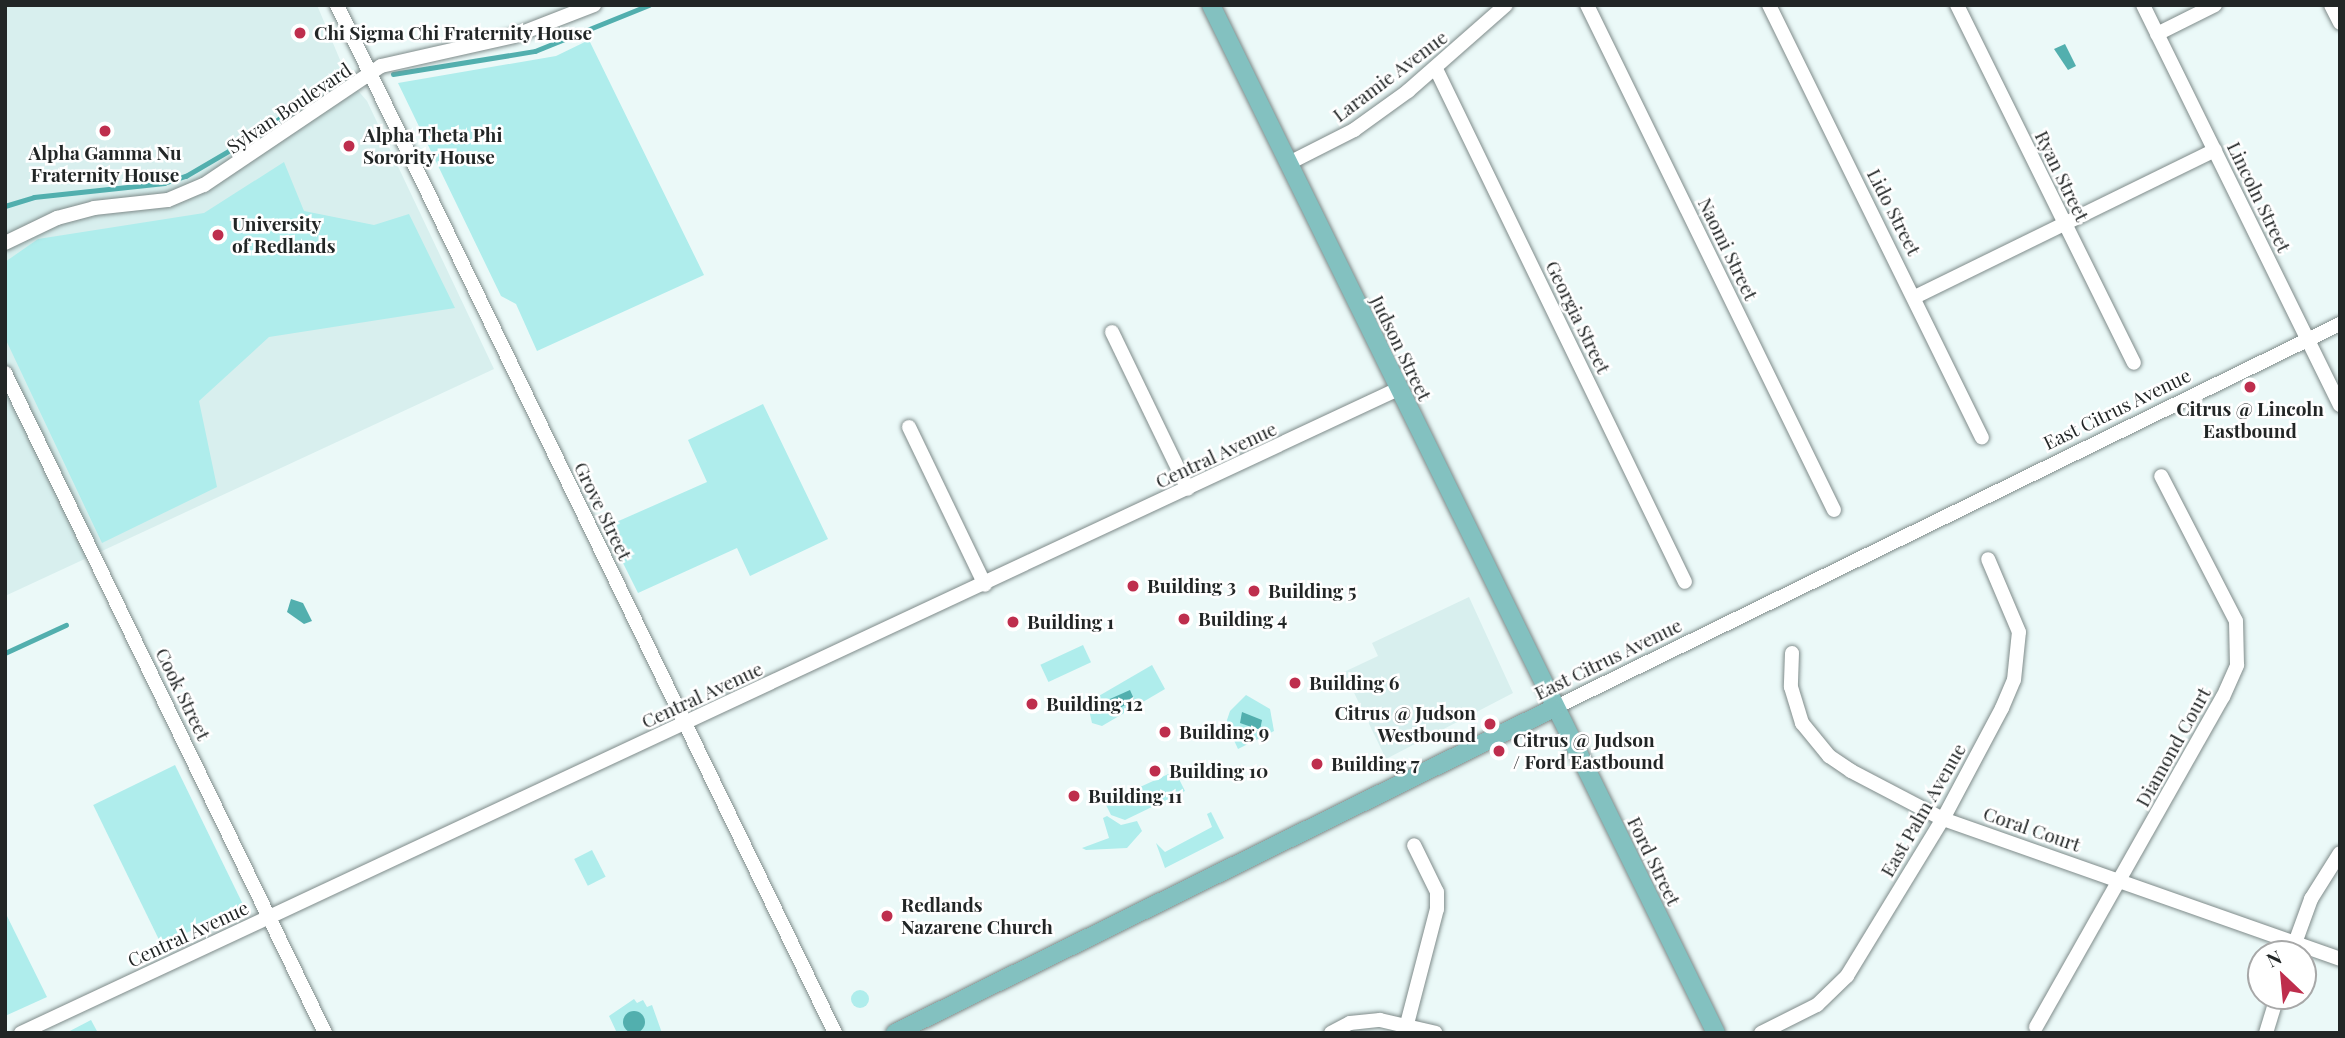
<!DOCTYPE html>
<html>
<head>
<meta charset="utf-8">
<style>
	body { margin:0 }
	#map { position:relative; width:2345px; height:1038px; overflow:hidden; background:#ebf9f8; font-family:"Playfair Display",serif }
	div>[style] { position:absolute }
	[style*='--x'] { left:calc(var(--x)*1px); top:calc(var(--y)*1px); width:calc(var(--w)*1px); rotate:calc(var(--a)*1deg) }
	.built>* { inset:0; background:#d8efee }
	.green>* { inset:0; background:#afedec; transform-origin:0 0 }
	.round { border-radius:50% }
	.water>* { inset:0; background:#52afae; transform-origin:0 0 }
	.stream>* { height:4.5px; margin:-2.25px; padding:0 2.25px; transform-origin:2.25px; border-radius:2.25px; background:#52afae }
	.roads { filter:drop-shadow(0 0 2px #7f8b8a) drop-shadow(0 0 2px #7f8b8a) }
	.minor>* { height:14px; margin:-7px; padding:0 7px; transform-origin:7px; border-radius:7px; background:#fff }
	.major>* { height:18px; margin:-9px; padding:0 9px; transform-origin:9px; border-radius:9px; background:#83c1c0 }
	.dots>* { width:19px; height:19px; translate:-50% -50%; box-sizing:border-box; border:4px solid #fff; border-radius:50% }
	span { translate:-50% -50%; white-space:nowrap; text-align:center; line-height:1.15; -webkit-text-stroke:5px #fff; paint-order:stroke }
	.poi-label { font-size:19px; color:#222626; font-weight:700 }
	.left { translate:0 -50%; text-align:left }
	.right { translate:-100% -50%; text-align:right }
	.street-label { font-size:19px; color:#222626 }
	.frame { position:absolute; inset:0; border:7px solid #222626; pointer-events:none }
	.north { position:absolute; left:2247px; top:940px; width:70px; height:70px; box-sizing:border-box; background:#fff; border:2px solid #a7a8a8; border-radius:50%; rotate:334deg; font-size:19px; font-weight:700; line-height:28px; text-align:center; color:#222626 }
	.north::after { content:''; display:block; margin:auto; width:24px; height:32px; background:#be2e4d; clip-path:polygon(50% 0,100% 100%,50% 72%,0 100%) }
</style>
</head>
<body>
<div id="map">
	<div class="built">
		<div style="clip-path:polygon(5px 5px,317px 5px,348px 79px,367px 101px,494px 369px,5px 596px)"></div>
		<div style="clip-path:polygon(1469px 597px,1513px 693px,1386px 759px,1344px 672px,1378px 656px,1372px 643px)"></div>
	</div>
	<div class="green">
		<div style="clip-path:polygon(589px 40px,704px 275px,537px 351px,516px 304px,501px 296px,398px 83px,556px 56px)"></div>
		<div style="clip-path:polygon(284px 162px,304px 211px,374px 225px,409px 214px,455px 308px,269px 337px,199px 401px,217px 487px,102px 543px,5px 338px,5px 262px,38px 239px,204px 213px)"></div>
		<div style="clip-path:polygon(763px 404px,828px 539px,750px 576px,737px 548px,638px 593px,605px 527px,707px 482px,688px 440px)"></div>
		<div style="left:1083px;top:645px;width:19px;height:47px;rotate:65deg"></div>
		<div style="clip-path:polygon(1152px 665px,1165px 689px,1102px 726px,1092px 723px,1089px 710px,1097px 697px)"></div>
		<div style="clip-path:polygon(1246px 695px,1270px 709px,1274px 731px,1238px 749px,1226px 723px,1230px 711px)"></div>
		<div style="left:175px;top:765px;width:156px;height:91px;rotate:64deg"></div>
		<div style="clip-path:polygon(1175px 771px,1185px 791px,1125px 820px,1111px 815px,1105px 803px)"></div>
		<div style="clip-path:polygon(1211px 812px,1224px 838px,1165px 868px,1156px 843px,1165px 852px,1212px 827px,1207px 814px)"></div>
		<div style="clip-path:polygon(1107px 816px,1121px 825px,1137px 821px,1142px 831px,1127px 848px,1086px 850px,1082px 848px,1109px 838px,1103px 818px)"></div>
		<div style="left:592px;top:850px;width:30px;height:20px;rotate:63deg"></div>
		<div style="clip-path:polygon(5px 912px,47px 997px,5px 1016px)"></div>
		<div class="round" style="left:851px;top:990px;width:18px;height:18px"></div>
		<div style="clip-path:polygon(634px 999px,637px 1003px,643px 1000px,647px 1007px,652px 1005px,662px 1033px,617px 1033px,609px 1016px)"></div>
		<div style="clip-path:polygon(91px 1020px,98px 1033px,66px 1033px)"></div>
	</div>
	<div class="water">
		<div style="clip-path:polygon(2065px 44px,2076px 66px,2068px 70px,2054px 49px)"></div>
		<div style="clip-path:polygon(291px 599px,303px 603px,312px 621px,304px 624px,287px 612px)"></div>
		<div style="left:1130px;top:690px;width:12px;height:30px;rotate:66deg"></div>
		<div style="clip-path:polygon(1242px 712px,1262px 720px,1260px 730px,1240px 723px)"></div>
		<div class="round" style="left:623px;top:1011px;width:22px;height:22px"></div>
	</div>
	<div class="stream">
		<div style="--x:393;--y:74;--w:144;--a:-9.2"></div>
		<div style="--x:535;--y:51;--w:123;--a:-22"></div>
		<div style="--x:5;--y:206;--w:30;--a:-17"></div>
		<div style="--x:34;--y:197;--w:131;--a:-6.1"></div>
		<div style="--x:164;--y:183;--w:23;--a:-18"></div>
		<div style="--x:186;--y:176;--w:93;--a:-30.4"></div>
		<div style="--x:266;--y:129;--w:78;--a:-38.2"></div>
		<div style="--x:327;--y:81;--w:23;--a:-18"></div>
		<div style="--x:5;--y:653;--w:67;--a:-24.7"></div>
	</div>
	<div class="roads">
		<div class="minor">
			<div style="--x:337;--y:5;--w:1142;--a:64.15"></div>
			<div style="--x:1587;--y:5;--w:562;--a:63.94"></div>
			<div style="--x:1769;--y:5;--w:482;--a:63.8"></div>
			<div style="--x:1957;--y:5;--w:399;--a:63.7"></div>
			<div style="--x:2143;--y:5;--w:446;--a:63.8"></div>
			<div style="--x:2331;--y:5;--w:20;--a:63"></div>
			<div style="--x:2157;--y:34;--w:65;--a:-26.6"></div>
			<div style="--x:1436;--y:69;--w:570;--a:64.11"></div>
			<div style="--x:1289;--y:163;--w:73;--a:-26.9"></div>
			<div style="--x:1354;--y:130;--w:67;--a:-35.8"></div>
			<div style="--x:1408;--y:91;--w:130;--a:-41.3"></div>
			<div style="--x:5;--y:243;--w:58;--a:-25.7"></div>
			<div style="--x:57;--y:218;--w:38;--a:-15"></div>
			<div style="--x:94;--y:208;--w:74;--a:-6.2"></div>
			<div style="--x:168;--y:200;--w:39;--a:-23"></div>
			<div style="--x:204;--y:185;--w:213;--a:-33.9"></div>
			<div style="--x:381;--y:66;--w:136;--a:-12.7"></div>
			<div style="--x:514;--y:36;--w:86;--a:-21.2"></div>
			<div style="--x:1915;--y:297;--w:334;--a:-26.1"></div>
			<div style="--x:1112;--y:332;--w:174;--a:64.2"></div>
			<div style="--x:5;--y:373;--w:733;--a:64.13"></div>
			<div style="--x:909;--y:427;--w:175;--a:64.3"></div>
			<div style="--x:1792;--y:653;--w:34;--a:92"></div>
			<div style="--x:1791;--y:687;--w:38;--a:73"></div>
			<div style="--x:1802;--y:723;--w:43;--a:50.7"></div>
			<div style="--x:1829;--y:756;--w:27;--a:34"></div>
			<div style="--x:1851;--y:771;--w:104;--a:27.6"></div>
			<div style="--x:1943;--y:819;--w:421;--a:19.4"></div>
			<div style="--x:1554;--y:708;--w:875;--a:-26.04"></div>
			<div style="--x:2291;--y:954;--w:59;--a:-70"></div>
			<div style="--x:2311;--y:899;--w:54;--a:-57.8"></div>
			<div style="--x:1407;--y:1024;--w:119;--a:-75.4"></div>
			<div style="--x:1437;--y:909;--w:17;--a:-90"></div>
			<div style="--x:1437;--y:892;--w:52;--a:-116.1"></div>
			<div style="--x:2036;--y:1027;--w:379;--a:-60.5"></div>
			<div style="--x:2223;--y:697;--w:35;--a:-66"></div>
			<div style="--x:2237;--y:665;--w:44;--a:-91.3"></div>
			<div style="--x:2236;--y:621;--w:163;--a:-117.3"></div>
			<div style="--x:21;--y:1033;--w:1520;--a:-25.06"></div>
			<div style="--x:1331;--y:1033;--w:21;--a:-28"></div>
			<div style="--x:1350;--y:1023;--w:30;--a:-6"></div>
			<div style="--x:1380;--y:1020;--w:57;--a:13.1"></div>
			<div style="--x:1761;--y:1033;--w:63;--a:-26.6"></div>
			<div style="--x:1817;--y:1005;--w:42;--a:-44"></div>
			<div style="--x:1847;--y:976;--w:184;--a:-58.6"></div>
			<div style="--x:1943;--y:819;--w:126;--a:-62"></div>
			<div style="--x:2002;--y:708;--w:30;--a:-67"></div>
			<div style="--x:2014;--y:680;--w:48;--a:-84.1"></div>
			<div style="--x:2019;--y:632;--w:79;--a:-113"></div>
			<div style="--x:2266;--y:1033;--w:39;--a:-73"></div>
		</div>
		<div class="major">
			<div style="--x:1211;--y:5;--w:1145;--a:63.84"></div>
			<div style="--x:895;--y:1033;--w:735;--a:-26.25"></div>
		</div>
	</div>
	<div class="dots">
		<div style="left:300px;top:33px;background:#be2e4d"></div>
		<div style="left:105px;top:131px;background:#be2e4d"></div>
		<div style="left:349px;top:146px;background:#be2e4d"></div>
		<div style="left:218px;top:235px;background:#be2e4d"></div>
		<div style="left:2250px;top:387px;background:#be2e4d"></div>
		<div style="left:1133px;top:586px;background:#be2e4d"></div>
		<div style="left:1254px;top:591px;background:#be2e4d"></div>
		<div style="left:1184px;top:619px;background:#be2e4d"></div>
		<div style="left:1013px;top:622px;background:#be2e4d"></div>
		<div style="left:1295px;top:683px;background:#be2e4d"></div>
		<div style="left:1032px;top:704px;background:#be2e4d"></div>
		<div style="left:1490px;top:724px;background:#be2e4d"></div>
		<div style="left:1165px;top:732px;background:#be2e4d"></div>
		<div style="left:1499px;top:751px;background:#be2e4d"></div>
		<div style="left:1317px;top:764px;background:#be2e4d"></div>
		<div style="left:1155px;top:771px;background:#be2e4d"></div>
		<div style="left:1074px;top:796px;background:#be2e4d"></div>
		<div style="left:887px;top:916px;background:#be2e4d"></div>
	</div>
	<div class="poi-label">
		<span class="left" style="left:314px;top:33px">Chi Sigma Chi Fraternity House</span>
		<span class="left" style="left:363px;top:146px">Alpha Theta Phi<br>Sorority House</span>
		<span style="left:105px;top:164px">Alpha Gamma Nu<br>Fraternity House</span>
		<span class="left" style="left:232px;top:235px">University<br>of Redlands</span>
		<span style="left:2250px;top:420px">Citrus @ Lincoln<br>Eastbound</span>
		<span class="left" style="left:1147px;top:586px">Building 3</span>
		<span class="left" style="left:1268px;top:591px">Building 5</span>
		<span class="left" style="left:1198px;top:619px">Building 4</span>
		<span class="left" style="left:1027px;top:622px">Building 1</span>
		<span class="left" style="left:1309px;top:683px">Building 6</span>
		<span class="left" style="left:1046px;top:704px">Building 12</span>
		<span class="right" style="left:1476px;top:724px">Citrus @ Judson<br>Westbound</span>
		<span class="left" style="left:1179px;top:732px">Building 9</span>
		<span class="left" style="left:1513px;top:751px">Citrus @ Judson<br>/ Ford Eastbound</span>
		<span class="left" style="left:1331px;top:764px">Building 7</span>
		<span class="left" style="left:1169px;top:771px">Building 10</span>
		<span class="left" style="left:1088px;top:796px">Building 11</span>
		<span class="left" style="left:901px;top:916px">Redlands<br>Nazarene Church</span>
	</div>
	<div class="street-label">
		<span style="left:1390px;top:76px;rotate:-37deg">Laramie Avenue</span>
		<span style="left:289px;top:108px;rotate:-34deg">Sylvan Boulevard</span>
		<span style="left:2062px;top:176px;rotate:64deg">Ryan Street</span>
		<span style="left:2259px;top:197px;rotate:64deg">Lincoln Street</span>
		<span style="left:1894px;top:212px;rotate:63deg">Lido Street</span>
		<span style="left:1728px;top:249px;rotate:64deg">Naomi Street</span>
		<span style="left:1578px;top:317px;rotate:64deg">Georgia Street</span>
		<span style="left:1401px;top:348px;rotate:64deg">Judson Street</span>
		<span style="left:2117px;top:409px;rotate:-26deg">East Citrus Avenue</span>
		<span style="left:1216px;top:455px;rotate:-25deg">Central Avenue</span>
		<span style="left:603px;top:511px;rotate:64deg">Grove Street</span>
		<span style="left:1608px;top:659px;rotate:-26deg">East Citrus Avenue</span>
		<span style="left:183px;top:694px;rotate:64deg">Cook Street</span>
		<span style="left:702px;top:695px;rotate:-25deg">Central Avenue</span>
		<span style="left:2173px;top:747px;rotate:-61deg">Diamond Court</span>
		<span style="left:1923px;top:810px;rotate:-60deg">East Palm Avenue</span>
		<span style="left:2032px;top:829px;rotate:19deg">Coral Court</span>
		<span style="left:1654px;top:861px;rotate:64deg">Ford Street</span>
		<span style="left:188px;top:934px;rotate:-25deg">Central Avenue</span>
	</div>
	<div class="frame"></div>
	<div class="north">N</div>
</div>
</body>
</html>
